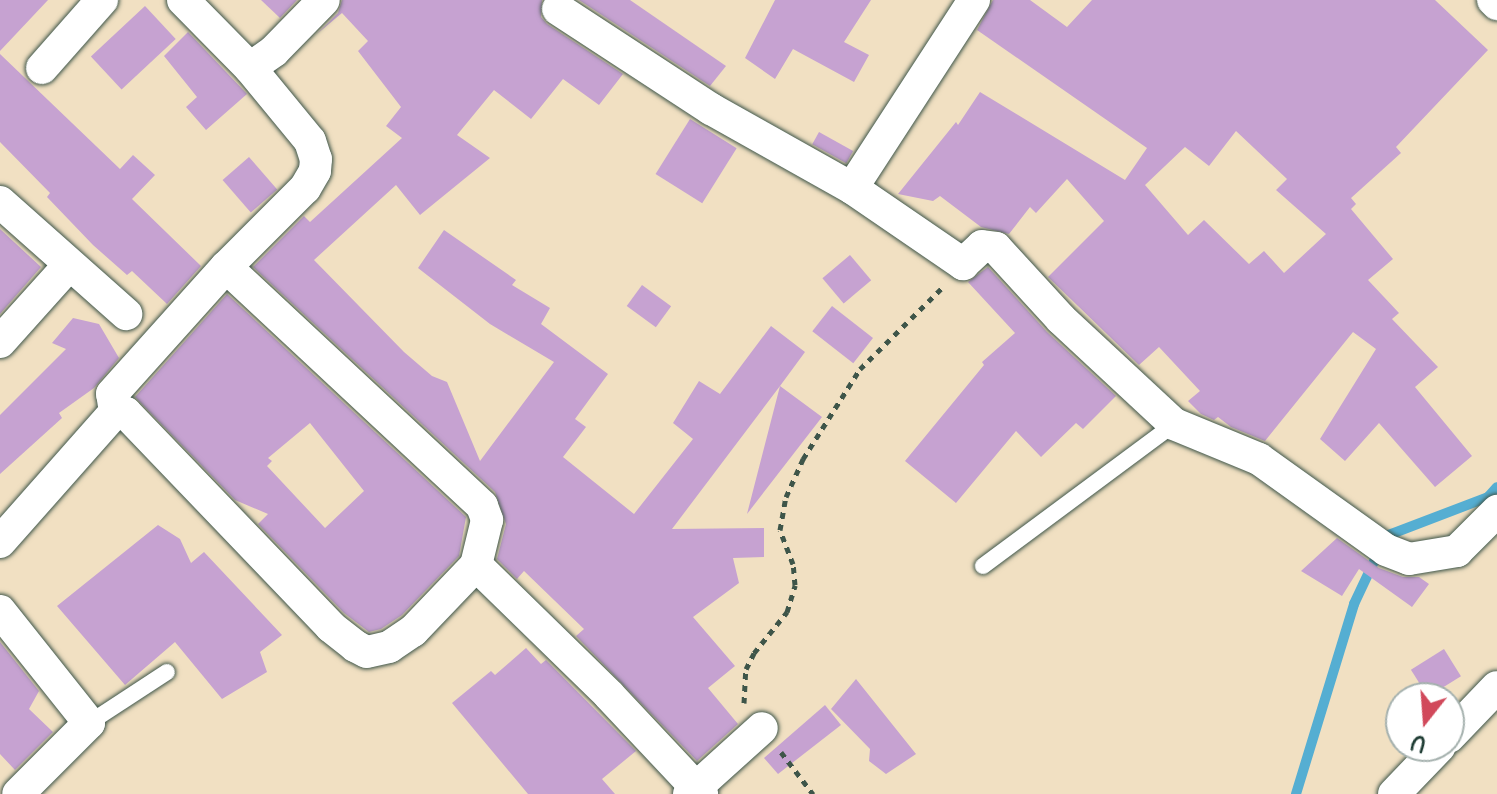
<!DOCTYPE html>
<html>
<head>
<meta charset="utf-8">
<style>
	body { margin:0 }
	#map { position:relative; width:1497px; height:794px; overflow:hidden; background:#f1e0c2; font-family:Pangolin,sans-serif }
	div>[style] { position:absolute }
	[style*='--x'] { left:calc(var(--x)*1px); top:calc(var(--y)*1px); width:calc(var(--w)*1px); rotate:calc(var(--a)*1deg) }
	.stream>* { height:10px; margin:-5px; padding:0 5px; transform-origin:5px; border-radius:5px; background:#55aed2 }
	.building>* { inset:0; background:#c6a2d1; transform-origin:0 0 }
	.path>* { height:5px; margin-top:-2.5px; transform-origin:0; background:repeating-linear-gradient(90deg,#3e5549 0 6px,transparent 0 12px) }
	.roads { filter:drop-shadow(0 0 2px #3e5549) drop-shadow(0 0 2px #3e5549) }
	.service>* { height:16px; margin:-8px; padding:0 8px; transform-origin:8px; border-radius:8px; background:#fff }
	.minor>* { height:32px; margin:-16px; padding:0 16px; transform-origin:16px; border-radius:16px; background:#fff }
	span { translate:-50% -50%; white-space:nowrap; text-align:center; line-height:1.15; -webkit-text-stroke:6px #fff; paint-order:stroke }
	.north { position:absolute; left:1385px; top:682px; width:80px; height:80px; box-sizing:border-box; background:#fff; border:2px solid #a5b1ae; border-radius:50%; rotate:197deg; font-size:22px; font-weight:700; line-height:32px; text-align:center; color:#1f3d34 }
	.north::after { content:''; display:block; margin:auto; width:28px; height:36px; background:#d1495b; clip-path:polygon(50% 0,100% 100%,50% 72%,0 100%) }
</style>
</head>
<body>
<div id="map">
	<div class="stream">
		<div style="--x:1296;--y:794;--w:199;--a:-73"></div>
		<div style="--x:1354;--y:604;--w:75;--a:-64.8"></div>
		<div style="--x:1386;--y:536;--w:109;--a:-20.9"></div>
		<div style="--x:1488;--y:497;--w:13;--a:-48"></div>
	</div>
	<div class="building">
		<div style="clip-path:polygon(0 0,48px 0,0 51px)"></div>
		<div style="clip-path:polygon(261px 0,297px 0,280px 18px)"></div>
		<div style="clip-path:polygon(342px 0,542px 0,541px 17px,547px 24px,623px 74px,599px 105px,563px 79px,531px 119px,494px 90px,457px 135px,490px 158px,420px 215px,396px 185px,314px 260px,404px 352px,432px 376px,447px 382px,480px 461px,554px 362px,490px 324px,418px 268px,444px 230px,516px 280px,512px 285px,550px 308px,541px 324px,608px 374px,575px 419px,586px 427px,563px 457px,634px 514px,693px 439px,673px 423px,699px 381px,720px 394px,771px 326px,805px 352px,780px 386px,822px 417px,747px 514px,780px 386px,672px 529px,764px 528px,764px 557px,733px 558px,739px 583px,693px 617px,735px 666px,708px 688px,738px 724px,697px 761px,576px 636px,584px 629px,524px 571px,517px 579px,497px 559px,506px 524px,495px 492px,253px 267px,304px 216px,310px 222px,402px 138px,386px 126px,401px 107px,358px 51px,368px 41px,342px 13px,317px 34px,338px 13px)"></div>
		<div style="clip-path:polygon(579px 0,630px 0,726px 66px,710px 86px)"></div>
		<div style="clip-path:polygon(775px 0,871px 0,844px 42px,869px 55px,854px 82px,793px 49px,775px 79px,745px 58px)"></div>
		<div style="clip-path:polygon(evenodd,993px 0,1030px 0,1067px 27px,1092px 0,1435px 0,1488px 50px,1396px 147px,1401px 153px,1351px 198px,1356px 204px,1351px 209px,1393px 259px,1368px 280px,1399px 313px,1392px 319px,1438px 367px,1415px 387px,1472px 456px,1435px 487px,1379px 423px,1345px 461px,1320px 439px,1376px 349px,1353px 332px,1265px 441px,1231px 427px,1218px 417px,1214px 420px,1201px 414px,1188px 401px,1200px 391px,1159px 347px,1139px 365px,1048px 277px,1104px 221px,1067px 179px,1036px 213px,1030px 207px,1009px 234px,981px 227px,940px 196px,933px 201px,898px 194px,956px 122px,958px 125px,980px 92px,1125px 180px,1147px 148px,977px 30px,993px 0,1236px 131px,1287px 179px,1276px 190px,1326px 234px,1284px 273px,1264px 251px,1249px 264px,1204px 220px,1188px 235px,1145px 185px,1185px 147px,1209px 166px,1236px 131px)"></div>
		<div style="left:145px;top:6px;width:45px;height:74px;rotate:47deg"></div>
		<div style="clip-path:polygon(188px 32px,247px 94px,206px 130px,186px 107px,197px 97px,164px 56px)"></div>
		<div style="clip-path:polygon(0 54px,120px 169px,133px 155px,155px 175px,132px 199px,201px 266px,167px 304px,132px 271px,127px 275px,93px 245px,47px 197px,50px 193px,0 142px)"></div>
		<div style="left:690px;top:119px;width:55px;height:65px;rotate:32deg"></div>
		<div style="left:819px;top:132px;width:39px;height:14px;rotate:29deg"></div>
		<div style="left:249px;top:157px;width:43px;height:35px;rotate:49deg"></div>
		<div style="clip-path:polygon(0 229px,41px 267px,0 314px)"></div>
		<div style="left:850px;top:255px;width:33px;height:36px;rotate:50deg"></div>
		<div style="clip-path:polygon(988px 267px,1047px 332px,1116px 396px,1083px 429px,1076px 423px,1041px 457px,1016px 431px,956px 503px,905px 461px,984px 365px,982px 362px,1015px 333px,968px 282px)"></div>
		<div style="left:642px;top:285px;width:36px;height:26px;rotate:36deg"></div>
		<div style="clip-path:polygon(evenodd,227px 294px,466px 517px,459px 556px,402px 615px,381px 629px,369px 632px,344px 613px,258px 524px,268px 514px,235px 500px,135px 397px,227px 294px,310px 423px,364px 491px,325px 528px,267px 466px,272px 461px,268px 458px,310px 423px)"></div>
		<div style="left:832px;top:306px;width:52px;height:32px;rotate:38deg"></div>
		<div style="clip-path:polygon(73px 318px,99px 324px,119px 358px,94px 388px,59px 413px,62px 418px,0 474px,0 415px,66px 349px,52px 343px)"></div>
		<div style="clip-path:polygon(158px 525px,180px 539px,191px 563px,204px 552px,282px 635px,260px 652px,267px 672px,222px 699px,175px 642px,125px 685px,57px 606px)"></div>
		<div style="clip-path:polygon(1337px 538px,1379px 568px,1403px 577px,1419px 577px,1429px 584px,1412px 607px,1359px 569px,1342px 596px,1301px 571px)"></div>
		<div style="clip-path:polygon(0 642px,39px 691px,29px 709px,53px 732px,15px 770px,0 754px)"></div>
		<div style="clip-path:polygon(526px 648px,541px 664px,546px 660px,636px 751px,602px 779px,615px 794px,528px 794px,452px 703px,491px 671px,495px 675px)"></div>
		<div style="left:1444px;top:649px;width:32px;height:39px;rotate:58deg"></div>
		<div style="clip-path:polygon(856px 679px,916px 754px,886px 774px,869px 761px,870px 749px,831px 709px)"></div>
		<div style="clip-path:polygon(825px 705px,841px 725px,778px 774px,764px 758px)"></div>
	</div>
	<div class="path">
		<div style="--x:744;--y:703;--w:34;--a:-87"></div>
		<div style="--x:746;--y:669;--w:18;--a:-63"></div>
		<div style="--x:754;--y:653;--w:53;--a:-51.2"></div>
		<div style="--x:787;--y:612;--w:28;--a:-73"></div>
		<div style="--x:795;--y:585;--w:21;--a:-95"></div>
		<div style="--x:793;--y:564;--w:36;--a:-111"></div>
		<div style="--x:780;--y:530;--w:34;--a:-80"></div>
		<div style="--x:786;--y:497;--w:42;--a:-65.9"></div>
		<div style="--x:803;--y:459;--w:107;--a:-57.7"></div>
		<div style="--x:860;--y:369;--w:118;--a:-44.7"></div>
		<div style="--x:781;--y:752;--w:53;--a:52.7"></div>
	</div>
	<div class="roads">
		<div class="service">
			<div style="--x:983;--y:566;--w:238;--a:-36.6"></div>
			<div style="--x:89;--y:723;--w:93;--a:-33.2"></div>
		</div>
		<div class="minor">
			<div style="--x:183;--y:0;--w:95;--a:45.4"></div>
			<div style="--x:250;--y:68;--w:94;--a:50.6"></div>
			<div style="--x:310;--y:141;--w:19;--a:72"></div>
			<div style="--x:316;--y:159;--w:12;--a:95"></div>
			<div style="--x:315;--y:171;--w:20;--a:120"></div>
			<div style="--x:305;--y:188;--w:112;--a:135"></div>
			<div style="--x:226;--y:267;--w:350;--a:43"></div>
			<div style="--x:482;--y:506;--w:15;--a:70"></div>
			<div style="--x:487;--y:520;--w:46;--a:103.7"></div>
			<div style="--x:1493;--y:0;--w:6;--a:45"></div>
			<div style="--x:558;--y:9;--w:183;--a:33.2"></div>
			<div style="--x:711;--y:109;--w:162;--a:29.3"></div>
			<div style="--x:852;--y:188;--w:135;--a:34.4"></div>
			<div style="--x:963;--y:264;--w:26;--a:-43"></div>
			<div style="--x:982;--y:246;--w:14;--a:8"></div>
			<div style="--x:996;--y:248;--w:96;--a:47.5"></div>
			<div style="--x:1061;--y:319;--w:154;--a:42.9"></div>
			<div style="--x:1174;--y:424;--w:92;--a:22.4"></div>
			<div style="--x:1259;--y:459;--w:156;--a:35.6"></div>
			<div style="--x:1386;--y:550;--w:25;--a:21"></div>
			<div style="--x:1409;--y:559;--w:49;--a:-9.5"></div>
			<div style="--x:1457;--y:551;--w:57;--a:-45"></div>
			<div style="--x:42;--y:68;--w:91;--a:-48.6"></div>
			<div style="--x:250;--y:68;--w:29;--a:-35"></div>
			<div style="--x:274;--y:51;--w:71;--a:-45.6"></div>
			<div style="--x:852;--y:188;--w:224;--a:-57"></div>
			<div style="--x:0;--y:202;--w:169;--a:41.6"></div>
			<div style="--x:0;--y:342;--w:103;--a:-48.1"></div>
			<div style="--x:115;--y:412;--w:18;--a:-99"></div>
			<div style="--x:112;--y:394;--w:171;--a:-48.1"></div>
			<div style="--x:0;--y:542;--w:174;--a:-48.5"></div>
			<div style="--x:115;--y:412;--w:11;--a:5"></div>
			<div style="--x:126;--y:413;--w:296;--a:46.2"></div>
			<div style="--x:331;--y:627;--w:31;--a:38"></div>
			<div style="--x:355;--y:646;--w:13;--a:27"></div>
			<div style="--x:367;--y:652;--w:23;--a:-13"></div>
			<div style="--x:389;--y:647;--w:29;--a:-34"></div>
			<div style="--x:413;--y:631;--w:91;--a:-46.3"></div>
			<div style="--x:476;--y:565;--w:186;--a:44.3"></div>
			<div style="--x:609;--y:695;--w:136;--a:46.8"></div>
			<div style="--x:0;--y:611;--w:143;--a:51.5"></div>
			<div style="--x:89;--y:723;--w:100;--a:135"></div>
			<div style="--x:1449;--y:737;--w:69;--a:-46.2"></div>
			<div style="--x:689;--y:794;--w:98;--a:-42.1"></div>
			<div style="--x:1394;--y:794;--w:66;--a:-46.2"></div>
		</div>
	</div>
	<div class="north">U</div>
</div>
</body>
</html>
